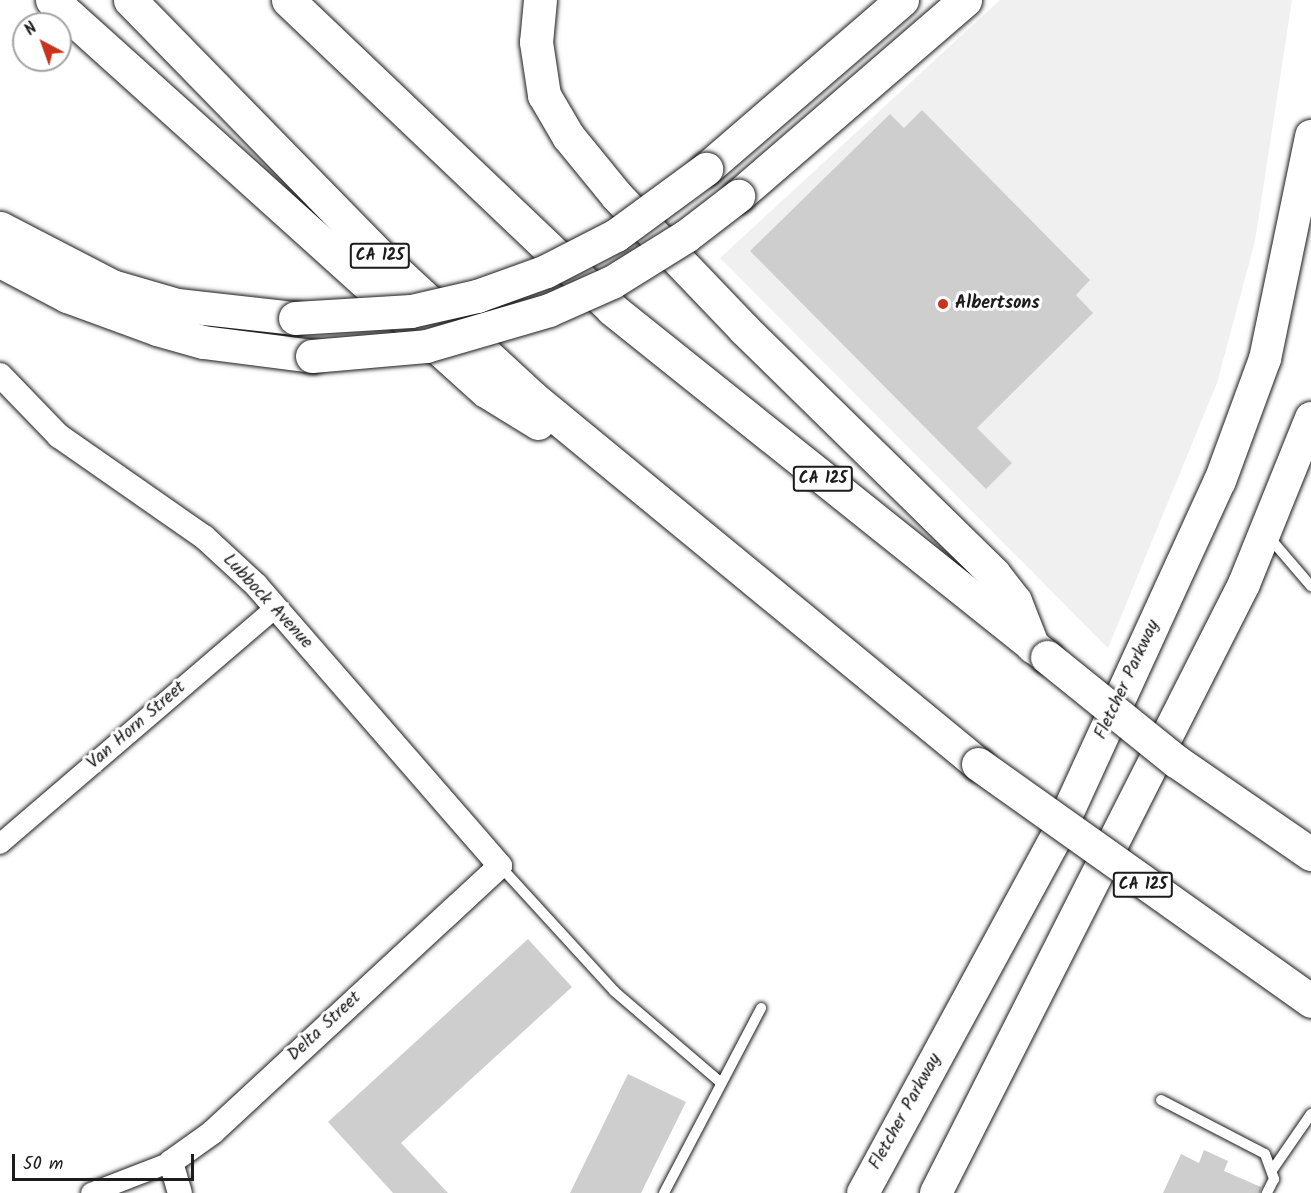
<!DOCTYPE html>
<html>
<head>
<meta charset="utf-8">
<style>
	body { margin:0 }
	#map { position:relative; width:1311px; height:1193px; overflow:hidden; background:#fff; font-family:Kalam,sans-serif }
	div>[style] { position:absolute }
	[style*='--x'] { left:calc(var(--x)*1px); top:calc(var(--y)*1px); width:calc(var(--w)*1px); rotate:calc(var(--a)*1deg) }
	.built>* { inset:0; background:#f0f0f0 }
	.building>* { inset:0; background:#cecece }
	.roads { filter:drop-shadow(0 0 2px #1c1c1c) drop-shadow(0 0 2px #1c1c1c) }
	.service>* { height:10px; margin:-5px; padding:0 5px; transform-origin:5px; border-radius:5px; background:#fff }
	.minor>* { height:20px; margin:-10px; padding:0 10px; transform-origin:10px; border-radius:10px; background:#fff }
	.tertiary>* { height:24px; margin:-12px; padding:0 12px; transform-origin:12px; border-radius:12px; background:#fff }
	.primary>* { height:32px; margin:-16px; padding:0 16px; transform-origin:16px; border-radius:16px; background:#fff }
	.motorway>* { height:33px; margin:-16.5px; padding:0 16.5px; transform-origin:16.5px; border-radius:16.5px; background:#fff }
	.bridges { filter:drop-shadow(0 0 2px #1c1c1c) drop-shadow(0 0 2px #1c1c1c) }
	.motorway-bridge>* { height:33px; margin:-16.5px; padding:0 16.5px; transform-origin:16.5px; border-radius:16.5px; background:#fff }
	.dots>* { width:16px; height:16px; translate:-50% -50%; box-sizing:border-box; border:3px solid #fff; border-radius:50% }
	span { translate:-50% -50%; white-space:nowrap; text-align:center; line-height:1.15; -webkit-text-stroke:6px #fff; paint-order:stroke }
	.shield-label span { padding:2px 4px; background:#fff; border:2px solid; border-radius:4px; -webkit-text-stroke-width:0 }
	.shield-label { font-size:16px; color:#1c1c1c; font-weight:700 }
	.poi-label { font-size:18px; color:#1c1c1c; font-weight:700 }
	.left { translate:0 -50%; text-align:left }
	.street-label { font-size:18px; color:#1c1c1c }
	.north { position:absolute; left:12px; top:12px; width:60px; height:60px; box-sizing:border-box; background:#fff; border:2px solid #a4a4a4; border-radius:50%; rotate:319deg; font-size:16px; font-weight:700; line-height:24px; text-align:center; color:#1c1c1c }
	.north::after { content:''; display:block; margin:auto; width:21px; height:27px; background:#c8321e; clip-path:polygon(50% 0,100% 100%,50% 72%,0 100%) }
	.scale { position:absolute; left:12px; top:1154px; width:182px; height:27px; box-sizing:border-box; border:3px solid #1c1c1c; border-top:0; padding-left:8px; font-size:18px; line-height:21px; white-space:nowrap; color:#1c1c1c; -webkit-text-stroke:4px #fff; paint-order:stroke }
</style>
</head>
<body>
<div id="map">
	<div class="built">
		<div style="clip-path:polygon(1000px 0,1292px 0,1255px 241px,1217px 383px,1108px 648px,720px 258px)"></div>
	</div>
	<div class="building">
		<div style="clip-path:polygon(922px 110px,1090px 280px,1076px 295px,1093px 313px,977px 428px,1012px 463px,986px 489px,750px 251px,890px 114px,904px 128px)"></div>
		<div style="clip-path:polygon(528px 939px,572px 987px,401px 1143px,448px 1193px,393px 1193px,328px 1122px)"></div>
		<div style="clip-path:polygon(628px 1074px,686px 1102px,641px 1193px,570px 1193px)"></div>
		<div style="clip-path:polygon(1204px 1150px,1228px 1161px,1224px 1171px,1261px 1187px,1260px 1193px,1163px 1193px,1181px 1154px,1199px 1163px)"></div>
	</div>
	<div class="roads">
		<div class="service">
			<div style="--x:1269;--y:537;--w:65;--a:49.4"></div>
			<div style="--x:500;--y:866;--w:169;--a:47.6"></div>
			<div style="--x:614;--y:991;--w:140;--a:40.6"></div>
			<div style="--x:1161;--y:1100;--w:117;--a:27.4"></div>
			<div style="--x:1265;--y:1154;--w:27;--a:70"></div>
			<div style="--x:1274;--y:1179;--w:16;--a:117"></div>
			<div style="--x:1273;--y:1169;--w:67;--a:-55.4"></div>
			<div style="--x:664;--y:1193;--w:209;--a:-62.3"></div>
		</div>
		<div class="minor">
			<div style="--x:0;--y:844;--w:362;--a:-40.6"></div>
			<div style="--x:91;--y:1193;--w:86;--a:-21.2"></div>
		</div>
		<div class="tertiary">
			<div style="--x:0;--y:375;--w:85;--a:46"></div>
			<div style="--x:59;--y:436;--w:177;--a:34.9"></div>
			<div style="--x:204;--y:537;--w:71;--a:42.7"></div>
			<div style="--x:256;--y:585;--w:372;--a:49"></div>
			<div style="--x:500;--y:866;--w:391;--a:137.2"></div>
			<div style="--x:213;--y:1132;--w:52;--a:144.5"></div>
			<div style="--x:171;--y:1162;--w:32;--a:74"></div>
		</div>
		<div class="primary">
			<div style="--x:863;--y:1193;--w:411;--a:-61.5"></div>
			<div style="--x:1059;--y:832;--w:386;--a:-65.4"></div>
			<div style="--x:1220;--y:481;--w:130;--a:-69.8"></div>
			<div style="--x:1265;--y:359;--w:228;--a:-78.3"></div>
			<div style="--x:936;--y:1193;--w:682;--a:-63.17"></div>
			<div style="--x:1244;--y:584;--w:179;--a:-68"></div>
		</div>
		<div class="motorway">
			<div style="--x:52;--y:0;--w:584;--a:42.02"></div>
			<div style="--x:486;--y:391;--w:61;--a:31.6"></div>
			<div style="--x:130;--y:0;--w:369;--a:45.7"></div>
			<div style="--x:388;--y:264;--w:196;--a:42.7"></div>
			<div style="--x:532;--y:397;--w:578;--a:39.45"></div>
			<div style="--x:288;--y:0;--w:448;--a:43.6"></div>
			<div style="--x:612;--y:309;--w:557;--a:38.66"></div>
			<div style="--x:540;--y:0;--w:42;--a:95.4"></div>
			<div style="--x:536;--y:42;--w:54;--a:81.4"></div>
			<div style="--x:544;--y:95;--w:48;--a:59.7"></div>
			<div style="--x:568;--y:136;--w:77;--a:50.8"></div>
			<div style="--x:617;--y:196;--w:184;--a:46.3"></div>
			<div style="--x:744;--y:329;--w:350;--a:44.4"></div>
			<div style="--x:994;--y:574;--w:34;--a:52"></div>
			<div style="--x:1015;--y:601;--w:49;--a:68.6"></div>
			<div style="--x:706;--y:169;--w:259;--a:-40.8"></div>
			<div style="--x:738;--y:196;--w:300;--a:-40.8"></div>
			<div style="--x:0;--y:228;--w:126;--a:27.4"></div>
			<div style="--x:112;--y:286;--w:68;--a:16.3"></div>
			<div style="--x:177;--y:305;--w:119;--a:6.3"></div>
			<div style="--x:0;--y:261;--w:76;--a:27.6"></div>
			<div style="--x:67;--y:296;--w:96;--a:20.1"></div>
			<div style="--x:157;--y:329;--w:48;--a:15.8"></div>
			<div style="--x:203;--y:342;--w:110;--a:7.3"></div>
		</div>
	</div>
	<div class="bridges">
		<div class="motorway-bridge">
			<div style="--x:295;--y:318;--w:116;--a:-3.5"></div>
			<div style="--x:411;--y:311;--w:68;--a:-12.8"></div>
			<div style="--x:477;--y:296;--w:73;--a:-19.9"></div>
			<div style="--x:546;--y:271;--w:79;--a:-27.2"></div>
			<div style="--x:616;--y:235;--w:112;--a:-36.3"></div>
			<div style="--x:312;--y:356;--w:114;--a:-5"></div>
			<div style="--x:426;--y:346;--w:128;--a:-16.3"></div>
			<div style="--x:549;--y:310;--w:69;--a:-24"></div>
			<div style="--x:612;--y:282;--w:87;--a:-31.9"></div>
			<div style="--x:686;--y:236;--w:66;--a:-37.6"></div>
			<div style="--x:1047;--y:657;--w:166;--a:38.9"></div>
			<div style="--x:1176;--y:761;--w:164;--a:34.6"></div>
			<div style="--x:978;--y:764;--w:409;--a:35.4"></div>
		</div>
	</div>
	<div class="dots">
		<div style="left:943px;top:304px;background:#c8321e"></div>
	</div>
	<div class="shield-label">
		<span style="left:380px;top:256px">CA 125</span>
		<span style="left:823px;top:479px">CA 125</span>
		<span style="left:1143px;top:885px">CA 125</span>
	</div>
	<div class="poi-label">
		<span class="left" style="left:955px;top:304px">Albertsons</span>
	</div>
	<div class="street-label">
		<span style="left:267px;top:602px;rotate:47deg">Lubbock Avenue</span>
		<span style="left:1128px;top:680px;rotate:-65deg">Fletcher Parkway</span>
		<span style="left:137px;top:726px;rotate:-41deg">Van Horn Street</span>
		<span style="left:325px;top:1027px;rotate:-43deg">Delta Street</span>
		<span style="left:906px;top:1112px;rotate:-61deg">Fletcher Parkway</span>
	</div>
	<div class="north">N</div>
	<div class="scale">50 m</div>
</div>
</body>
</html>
